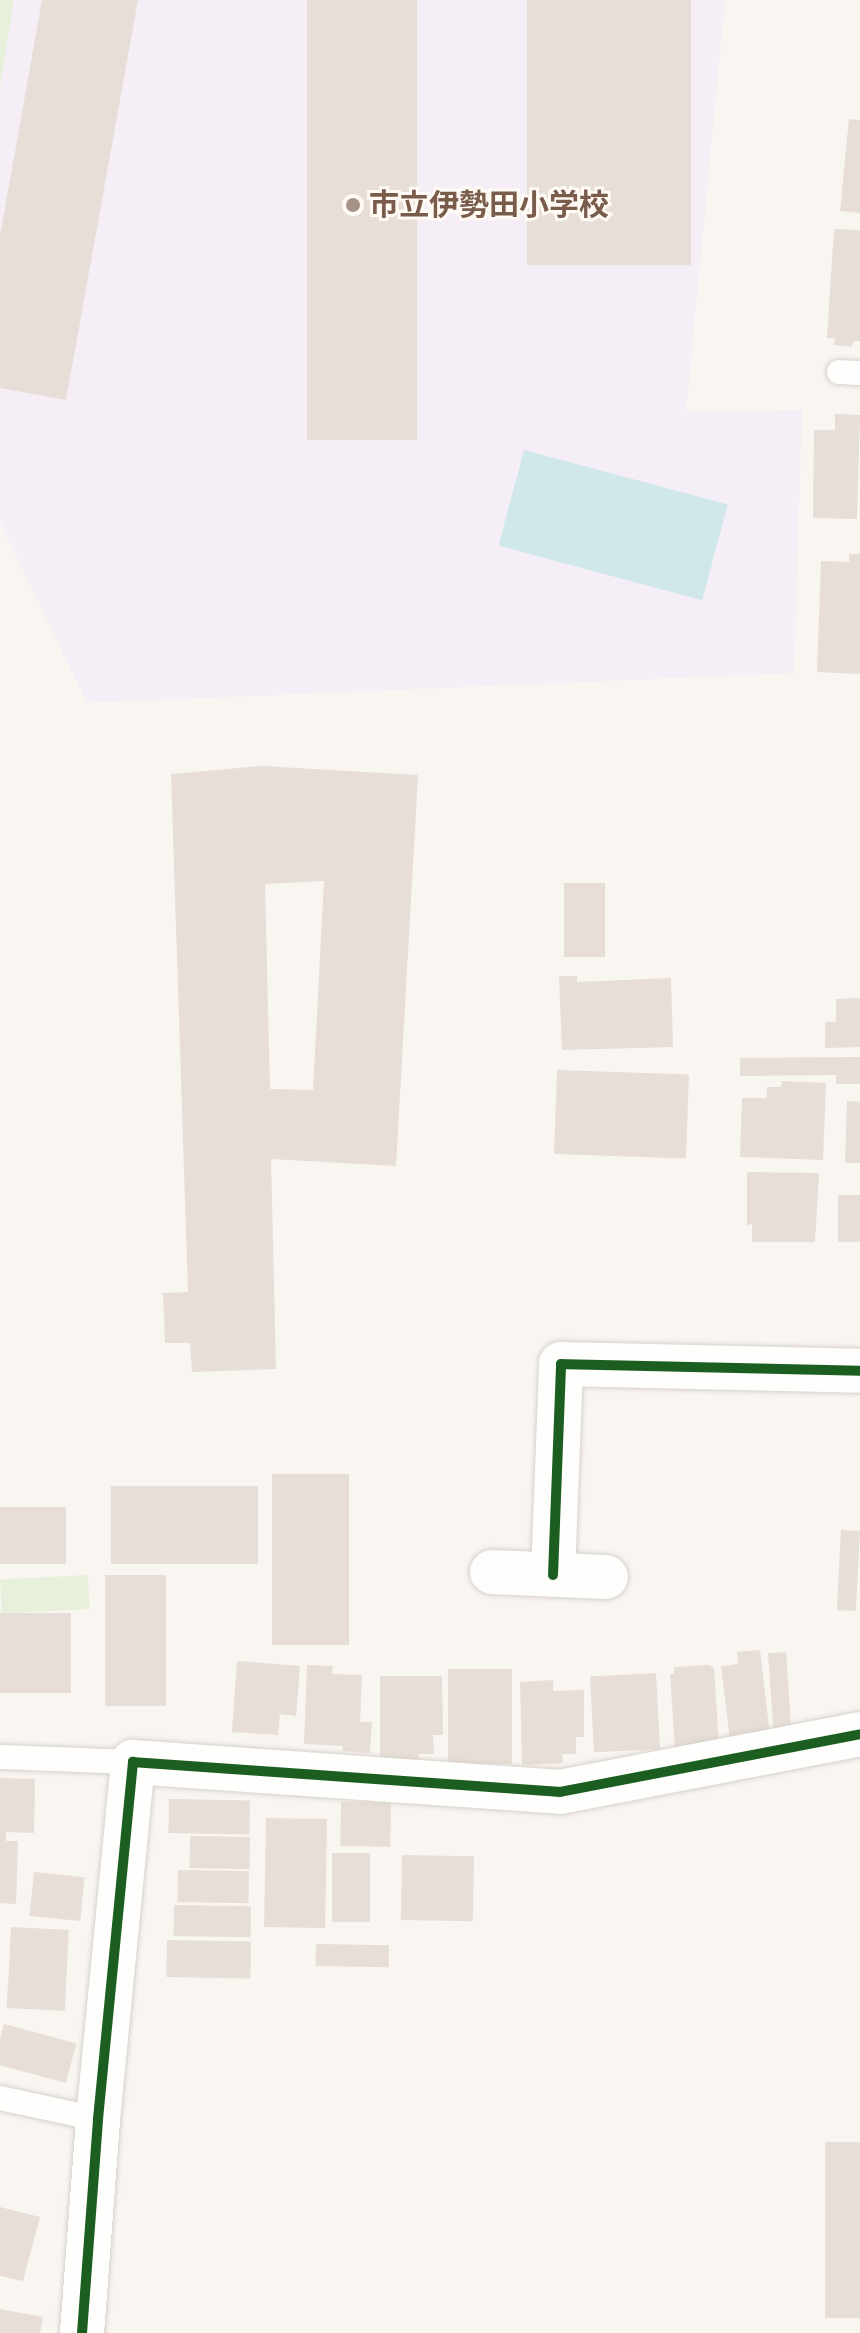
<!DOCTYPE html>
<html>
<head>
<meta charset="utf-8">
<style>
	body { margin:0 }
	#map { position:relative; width:860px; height:2333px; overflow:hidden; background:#f9f5f0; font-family:Cabin,"Noto Sans JP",sans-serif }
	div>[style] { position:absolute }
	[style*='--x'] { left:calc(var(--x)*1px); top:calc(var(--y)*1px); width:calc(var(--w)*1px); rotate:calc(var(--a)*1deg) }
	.education>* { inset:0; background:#f6eef6 }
	.green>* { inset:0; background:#e7f0db; transform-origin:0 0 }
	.water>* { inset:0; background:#d0e8ea; transform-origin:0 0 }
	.building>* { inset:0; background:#e6ded7; transform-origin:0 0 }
	.roads { filter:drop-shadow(0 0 2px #d7d1cb) drop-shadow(0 0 2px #d7d1cb) }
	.lane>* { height:24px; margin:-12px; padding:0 12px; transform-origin:12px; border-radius:12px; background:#fefefd }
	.street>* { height:44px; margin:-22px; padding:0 22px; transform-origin:22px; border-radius:22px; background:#fefefd }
	.cycleway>* { height:10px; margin:-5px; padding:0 5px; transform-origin:5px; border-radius:5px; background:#1b5e20 }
	.dots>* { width:22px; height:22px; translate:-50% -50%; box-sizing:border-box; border:4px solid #fffaf3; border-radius:50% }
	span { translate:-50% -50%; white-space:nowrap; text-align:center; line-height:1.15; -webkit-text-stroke:6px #fffaf3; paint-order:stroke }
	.poi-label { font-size:30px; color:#7a5c4d; font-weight:700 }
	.left { translate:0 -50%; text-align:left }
</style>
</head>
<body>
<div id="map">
	<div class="education">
		<div style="clip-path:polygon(0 0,725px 0,686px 412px,802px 410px,794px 673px,87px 703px,0 522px)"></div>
	</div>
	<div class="green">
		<div style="clip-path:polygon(0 0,14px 0,0 88px)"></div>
		<div style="left:88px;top:1575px;width:34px;height:88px;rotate:87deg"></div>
	</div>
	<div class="water">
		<div style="left:524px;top:450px;width:211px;height:99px;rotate:15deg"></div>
	</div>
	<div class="building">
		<div style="clip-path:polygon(42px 0,138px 0,66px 400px,0 388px,0 236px)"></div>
		<div style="left:307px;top:0;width:110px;height:440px"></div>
		<div style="left:527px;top:0;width:164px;height:265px"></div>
		<div style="clip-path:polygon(849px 119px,860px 120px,860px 213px,840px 211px)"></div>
		<div style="clip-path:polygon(834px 229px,860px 230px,860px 341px,853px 341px,852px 347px,834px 345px,835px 338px,827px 338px)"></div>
		<div style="clip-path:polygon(835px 414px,860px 415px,857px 519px,813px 518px,814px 430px,835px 430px)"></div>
		<div style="clip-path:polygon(849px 554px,860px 554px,860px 674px,817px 672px,821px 561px,849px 562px)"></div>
		<div style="clip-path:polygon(evenodd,262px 766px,418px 775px,396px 1166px,271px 1159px,276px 1369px,192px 1372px,190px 1343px,165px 1343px,163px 1293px,188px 1292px,171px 774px,262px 766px,324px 881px,313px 1090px,270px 1089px,265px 884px,324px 881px)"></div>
		<div style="left:564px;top:883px;width:41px;height:74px"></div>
		<div style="clip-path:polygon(559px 976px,577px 976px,577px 982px,671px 978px,673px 1047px,562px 1050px)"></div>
		<div style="clip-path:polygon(860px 998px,860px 1047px,825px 1048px,825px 1022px,836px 1022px,836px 999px)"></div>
		<div style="clip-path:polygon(860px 1057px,860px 1084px,836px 1084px,836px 1075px,740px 1076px,740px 1058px)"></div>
		<div style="left:557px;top:1070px;width:132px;height:84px;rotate:2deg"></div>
		<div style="clip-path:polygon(782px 1081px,826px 1083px,823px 1160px,740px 1157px,742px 1098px,767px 1098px,767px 1087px,781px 1087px)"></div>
		<div style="clip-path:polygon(847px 1101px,860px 1102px,860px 1163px,845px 1163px)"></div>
		<div style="clip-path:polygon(747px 1172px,819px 1173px,815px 1242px,752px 1242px,752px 1224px,747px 1225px)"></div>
		<div style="left:838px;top:1195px;width:22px;height:47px"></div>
		<div style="left:349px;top:1474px;width:171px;height:77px;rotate:90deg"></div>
		<div style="left:111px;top:1486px;width:147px;height:78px"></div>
		<div style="left:66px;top:1507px;width:57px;height:66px;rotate:90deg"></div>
		<div style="left:841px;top:1530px;width:19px;height:80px;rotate:3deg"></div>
		<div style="left:105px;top:1575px;width:61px;height:131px"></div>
		<div style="left:0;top:1613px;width:71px;height:80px"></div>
		<div style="clip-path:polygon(760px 1650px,770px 1735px,730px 1740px,721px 1666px,738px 1664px,737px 1652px)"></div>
		<div style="left:786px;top:1652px;width:79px;height:18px;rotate:86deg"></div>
		<div style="clip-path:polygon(237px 1661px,300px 1666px,296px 1716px,280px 1714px,278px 1735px,232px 1732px)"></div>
		<div style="clip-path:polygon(307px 1665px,333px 1666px,332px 1674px,362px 1675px,360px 1722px,372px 1722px,370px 1753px,342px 1751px,343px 1746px,304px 1744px)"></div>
		<div style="clip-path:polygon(709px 1665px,714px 1668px,719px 1746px,675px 1749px,670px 1674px,674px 1674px,674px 1667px)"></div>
		<div style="left:448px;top:1669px;width:64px;height:95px"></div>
		<div style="left:656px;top:1673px;width:76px;height:66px;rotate:87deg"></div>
		<div style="clip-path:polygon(380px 1676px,442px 1676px,443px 1735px,433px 1735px,434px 1754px,419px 1754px,418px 1761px,380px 1761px)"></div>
		<div style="clip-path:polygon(553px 1680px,553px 1691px,584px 1690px,584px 1737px,576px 1737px,576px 1754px,562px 1754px,563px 1763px,522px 1765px,520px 1682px)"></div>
		<div style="clip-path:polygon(0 1778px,35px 1779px,34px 1833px,6px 1832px,6px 1841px,18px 1841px,16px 1904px,0 1903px)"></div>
		<div style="left:169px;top:1799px;width:81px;height:34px;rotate:1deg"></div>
		<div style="left:341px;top:1802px;width:50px;height:44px;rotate:1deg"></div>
		<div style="left:266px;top:1818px;width:61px;height:109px;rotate:1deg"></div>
		<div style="left:190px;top:1836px;width:60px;height:32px;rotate:1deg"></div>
		<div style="left:332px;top:1853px;width:38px;height:69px"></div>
		<div style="left:402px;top:1855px;width:72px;height:65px;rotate:1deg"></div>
		<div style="left:178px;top:1870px;width:71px;height:32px;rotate:1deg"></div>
		<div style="left:34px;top:1872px;width:51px;height:44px;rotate:6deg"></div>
		<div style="left:174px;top:1905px;width:77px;height:31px;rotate:1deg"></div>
		<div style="left:11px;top:1927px;width:58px;height:81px;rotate:3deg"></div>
		<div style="left:167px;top:1940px;width:84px;height:37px;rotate:1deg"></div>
		<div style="left:316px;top:1944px;width:73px;height:22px;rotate:1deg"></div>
		<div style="left:4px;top:2024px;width:75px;height:41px;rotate:15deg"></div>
		<div style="left:860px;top:2142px;width:176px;height:35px;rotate:90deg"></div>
		<div style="clip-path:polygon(0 2207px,40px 2217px,23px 2281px,0 2276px)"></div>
		<div style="clip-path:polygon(0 2309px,43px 2317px,40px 2333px,0 2333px)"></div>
	</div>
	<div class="roads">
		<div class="lane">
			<div style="--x:839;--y:372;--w:21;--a:3"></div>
			<div style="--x:0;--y:1757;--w:133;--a:2.2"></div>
			<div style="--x:0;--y:2098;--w:100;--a:12.1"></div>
		</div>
		<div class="street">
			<div style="--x:492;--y:1572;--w:114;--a:2.5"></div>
			<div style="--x:553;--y:1575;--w:211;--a:-87.8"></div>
			<div style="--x:561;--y:1364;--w:299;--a:1.3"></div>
			<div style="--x:82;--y:2333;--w:215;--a:-85.7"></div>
			<div style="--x:98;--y:2119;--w:359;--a:-84.4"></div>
			<div style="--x:133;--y:1762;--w:428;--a:4"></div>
			<div style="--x:560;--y:1792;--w:306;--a:-10.9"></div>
		</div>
	</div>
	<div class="cycleway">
		<div style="--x:553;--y:1575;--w:211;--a:-87.8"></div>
		<div style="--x:561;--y:1364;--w:299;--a:1.3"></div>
		<div style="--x:82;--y:2333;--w:215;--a:-85.7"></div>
		<div style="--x:98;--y:2119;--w:359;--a:-84.4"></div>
		<div style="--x:133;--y:1762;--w:428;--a:4"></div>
		<div style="--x:560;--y:1792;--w:306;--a:-10.9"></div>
	</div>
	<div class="dots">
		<div style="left:353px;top:205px;background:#a69286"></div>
	</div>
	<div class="poi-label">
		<span class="left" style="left:369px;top:205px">市立伊勢田小学校</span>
	</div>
</div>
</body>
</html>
